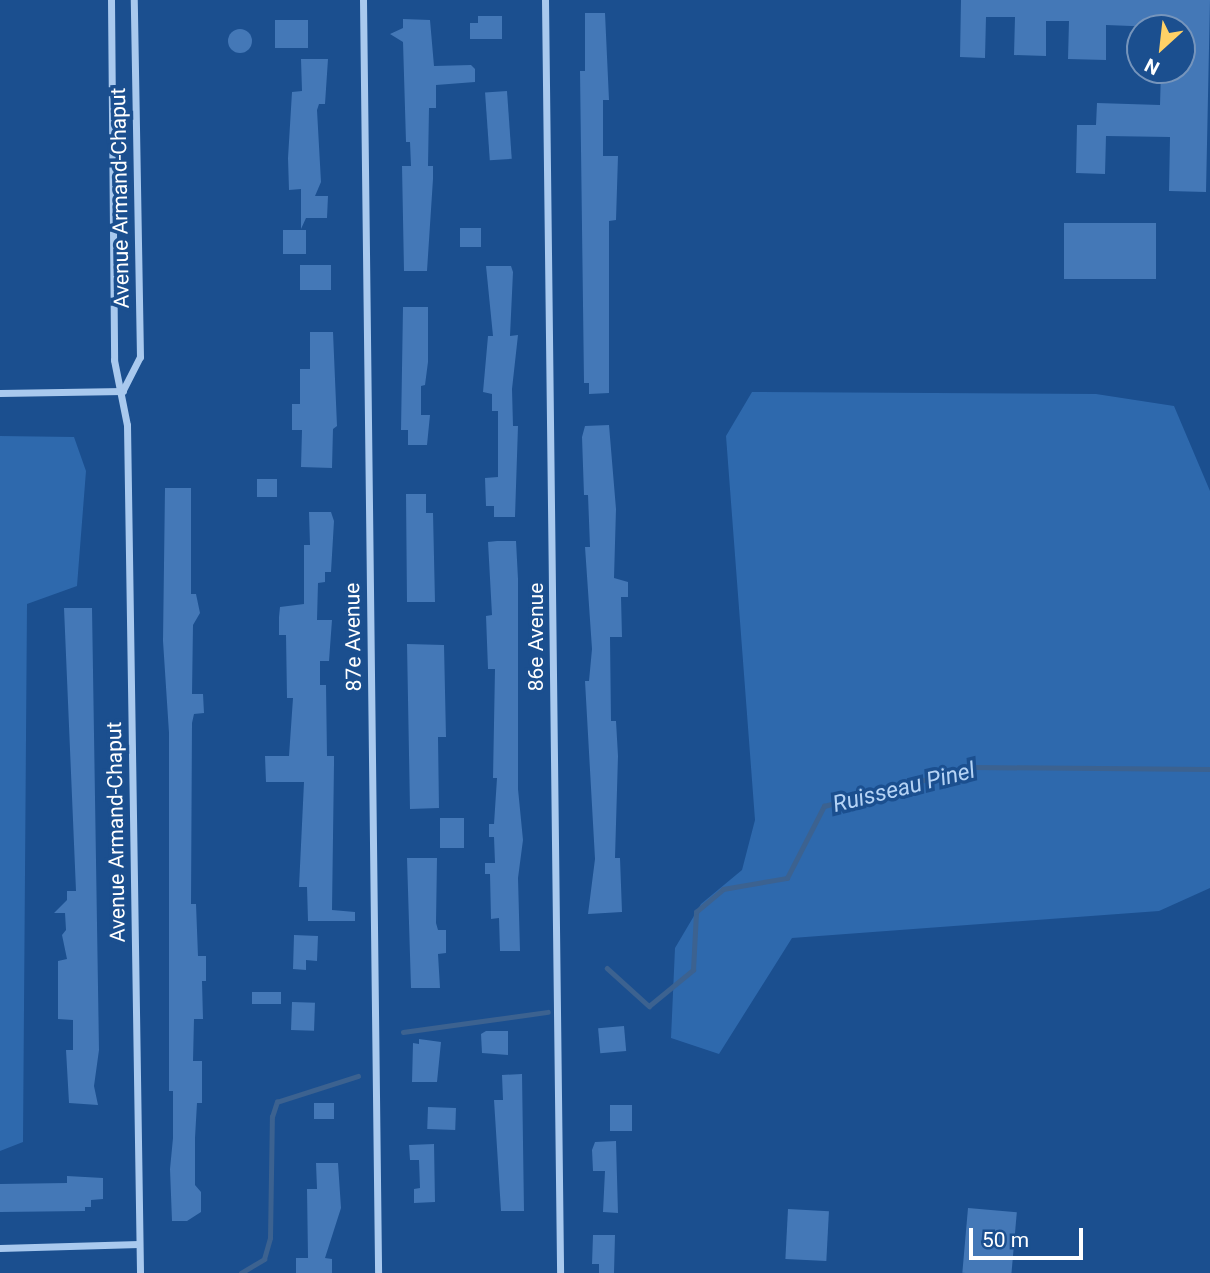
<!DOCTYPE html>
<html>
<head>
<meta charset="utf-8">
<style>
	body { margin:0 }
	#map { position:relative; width:1210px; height:1273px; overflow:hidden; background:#1b4f8f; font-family:Roboto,sans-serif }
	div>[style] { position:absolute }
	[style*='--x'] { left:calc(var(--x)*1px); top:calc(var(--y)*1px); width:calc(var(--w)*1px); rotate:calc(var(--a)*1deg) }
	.green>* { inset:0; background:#2e69ad }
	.stream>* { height:4.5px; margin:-2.25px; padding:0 2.25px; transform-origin:2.25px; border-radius:2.25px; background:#3c6290 }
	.building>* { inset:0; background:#4478b7; transform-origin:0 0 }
	.round { border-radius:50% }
	.street>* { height:7px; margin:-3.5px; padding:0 3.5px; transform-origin:3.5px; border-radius:3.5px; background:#a9c9ee }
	span { translate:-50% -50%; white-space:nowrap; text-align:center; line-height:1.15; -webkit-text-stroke:7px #1b4f8f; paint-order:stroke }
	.street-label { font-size:21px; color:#fff }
	.water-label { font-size:23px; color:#b5d3f5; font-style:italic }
	.north { position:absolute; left:1126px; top:14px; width:70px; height:70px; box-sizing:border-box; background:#1b4f8f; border:2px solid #7695bc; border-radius:50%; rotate:207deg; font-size:19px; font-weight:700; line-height:28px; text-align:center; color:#fff }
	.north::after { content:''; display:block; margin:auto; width:24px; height:32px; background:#ffd166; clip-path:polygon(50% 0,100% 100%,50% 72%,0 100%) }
	.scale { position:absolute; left:969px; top:1228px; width:114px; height:32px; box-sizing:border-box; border:4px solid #fff; border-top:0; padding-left:9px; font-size:21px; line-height:24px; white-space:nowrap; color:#fff; -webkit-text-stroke:5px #1b4f8f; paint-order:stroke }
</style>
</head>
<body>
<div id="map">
	<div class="green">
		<div style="clip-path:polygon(752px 392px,1096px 394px,1174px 406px,1210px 491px,1210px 888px,1159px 911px,792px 938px,719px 1054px,671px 1038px,675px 948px,701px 904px,742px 870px,755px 820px,726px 436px)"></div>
		<div style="clip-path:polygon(0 436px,74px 437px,86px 471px,77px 586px,27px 604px,23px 1142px,0 1151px)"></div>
	</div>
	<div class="stream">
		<div style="--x:607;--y:968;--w:57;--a:42.1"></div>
		<div style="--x:649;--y:1006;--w:57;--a:-39.3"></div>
		<div style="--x:693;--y:970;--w:58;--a:-87"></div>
		<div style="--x:696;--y:912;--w:35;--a:-40"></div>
		<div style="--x:723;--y:889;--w:65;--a:-9.8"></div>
		<div style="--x:787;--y:878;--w:81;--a:-62.8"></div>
		<div style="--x:824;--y:806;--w:155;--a:-14.6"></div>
		<div style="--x:974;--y:767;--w:236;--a:0.5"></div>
		<div style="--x:403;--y:1032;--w:146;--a:-7.9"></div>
		<div style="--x:241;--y:1273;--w:27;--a:-31"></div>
		<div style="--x:264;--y:1259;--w:22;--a:-74"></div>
		<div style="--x:270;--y:1238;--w:121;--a:-89.1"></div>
		<div style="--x:272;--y:1117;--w:16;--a:-72"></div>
		<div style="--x:277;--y:1102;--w:85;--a:-17.8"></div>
	</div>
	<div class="building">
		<div style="clip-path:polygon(961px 0,1210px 0,1206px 192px,1169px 191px,1170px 137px,1106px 136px,1105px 174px,1076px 173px,1077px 125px,1096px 125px,1097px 103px,1160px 105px,1161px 70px,1182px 70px,1182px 28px,1106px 25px,1106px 60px,1068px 59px,1069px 21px,1046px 21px,1046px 56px,1014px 55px,1015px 17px,986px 17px,985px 58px,960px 57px)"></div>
		<div style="clip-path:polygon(585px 13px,605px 13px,609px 100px,603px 100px,603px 156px,618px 156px,616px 220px,609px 221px,609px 393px,589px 394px,589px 383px,584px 383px,580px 71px,585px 71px)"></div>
		<div style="clip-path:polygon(478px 16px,502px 16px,502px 39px,470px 39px,470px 23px,478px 23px)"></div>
		<div style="clip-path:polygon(403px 19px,430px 20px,434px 66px,471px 65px,475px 69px,475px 82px,436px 85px,436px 108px,429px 108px,428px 166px,433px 166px,433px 179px,427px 271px,404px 271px,402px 166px,411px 166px,410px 142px,406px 142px,403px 42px,390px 34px,403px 28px)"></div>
		<div style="left:308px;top:20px;width:28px;height:33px;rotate:90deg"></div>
		<div class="round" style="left:228px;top:29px;width:24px;height:24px"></div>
		<div style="clip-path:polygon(301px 59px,328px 59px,325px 104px,319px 104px,317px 110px,321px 182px,315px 196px,328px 196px,327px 218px,306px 218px,301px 229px,301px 189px,289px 190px,288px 158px,292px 92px,302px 91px)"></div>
		<div style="left:507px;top:91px;width:68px;height:22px;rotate:86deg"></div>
		<div style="left:1064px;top:223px;width:92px;height:56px"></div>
		<div style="left:460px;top:228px;width:21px;height:19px"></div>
		<div style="left:283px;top:230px;width:23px;height:24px"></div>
		<div style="left:331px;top:265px;width:25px;height:31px;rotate:90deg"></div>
		<div style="clip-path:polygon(486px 266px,511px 266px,513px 272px,510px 336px,518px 335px,512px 389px,513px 426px,518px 426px,515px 517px,494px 517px,494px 506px,486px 506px,485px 478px,498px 477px,498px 411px,492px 411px,492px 394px,483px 392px,488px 336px,493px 336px)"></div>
		<div style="clip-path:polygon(403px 307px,428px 307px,428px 362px,425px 385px,421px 386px,421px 415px,430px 415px,427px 445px,408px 445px,408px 430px,401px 430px)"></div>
		<div style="clip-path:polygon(310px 332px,333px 332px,337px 426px,333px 429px,332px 468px,301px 467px,302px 430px,292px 430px,292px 404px,300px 404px,300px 369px,310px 369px)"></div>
		<div style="clip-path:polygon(609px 425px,616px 509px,614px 578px,628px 582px,628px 597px,621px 597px,622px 637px,610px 637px,611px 721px,616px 721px,618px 756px,615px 858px,620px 858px,622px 912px,588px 914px,595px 859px,585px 681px,589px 681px,592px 649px,585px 547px,590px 547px,588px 495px,584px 495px,582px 437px,585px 426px)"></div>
		<div style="left:257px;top:479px;width:20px;height:18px"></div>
		<div style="clip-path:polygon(165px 488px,191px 488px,191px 594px,196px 594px,200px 613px,193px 625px,192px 694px,203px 694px,204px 713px,194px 714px,192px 723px,191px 904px,196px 904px,198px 956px,206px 956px,206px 981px,202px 981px,203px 1019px,194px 1019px,193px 1061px,202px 1061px,202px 1103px,197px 1103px,195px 1138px,195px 1185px,201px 1192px,201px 1212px,187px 1221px,172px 1221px,170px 1169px,173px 1138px,173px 1091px,169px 1091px,169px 733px,163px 641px)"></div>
		<div style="clip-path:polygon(406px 494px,426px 494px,426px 513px,433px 513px,435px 602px,407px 602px)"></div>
		<div style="clip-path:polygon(309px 512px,331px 512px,334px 521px,331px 572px,325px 572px,325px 582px,318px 583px,317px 620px,332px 620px,329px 661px,320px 661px,320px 685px,326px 685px,327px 756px,334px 756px,334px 764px,332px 910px,355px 912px,355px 921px,308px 921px,307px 887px,299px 887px,304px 782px,266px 782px,265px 756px,289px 756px,293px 698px,287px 698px,286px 635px,279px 635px,279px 617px,280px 607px,304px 604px,304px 545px,310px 545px)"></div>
		<div style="clip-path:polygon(497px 541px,516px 541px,518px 579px,518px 789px,523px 840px,518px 878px,520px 951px,500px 951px,499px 918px,491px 919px,490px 874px,485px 874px,485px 863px,495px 863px,494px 837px,489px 837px,489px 824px,494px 824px,497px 778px,493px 778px,495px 669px,488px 669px,486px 616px,492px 615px,488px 542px)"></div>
		<div style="clip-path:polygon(64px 608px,92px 608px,99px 1050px,94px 1086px,98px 1105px,69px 1103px,66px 1050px,73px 1050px,73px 1020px,58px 1019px,58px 961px,67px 959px,62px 935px,66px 930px,65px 913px,54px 913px,67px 900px,67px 891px,76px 891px)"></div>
		<div style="clip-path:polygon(407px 644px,444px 645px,446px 737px,438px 737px,439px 808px,410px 809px)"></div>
		<div style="left:440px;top:818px;width:24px;height:30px"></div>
		<div style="clip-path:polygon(407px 858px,437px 858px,436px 923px,438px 930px,446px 930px,446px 953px,438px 954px,440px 988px,411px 988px)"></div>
		<div style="clip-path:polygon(294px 935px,318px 936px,317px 961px,306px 960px,306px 970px,293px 969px)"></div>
		<div style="left:281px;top:992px;width:12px;height:29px;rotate:90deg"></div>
		<div style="left:292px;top:1002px;width:23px;height:28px;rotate:2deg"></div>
		<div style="left:624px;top:1026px;width:25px;height:26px;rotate:85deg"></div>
		<div style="clip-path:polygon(486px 1031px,508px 1031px,508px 1055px,482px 1053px,481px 1034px)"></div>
		<div style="clip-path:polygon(419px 1039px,441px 1042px,437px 1082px,412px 1082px,413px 1043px,419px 1044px)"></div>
		<div style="clip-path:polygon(522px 1074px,524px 1211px,501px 1211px,494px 1100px,503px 1100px,502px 1075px)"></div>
		<div style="left:314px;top:1103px;width:20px;height:16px"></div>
		<div style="left:610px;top:1105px;width:22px;height:26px"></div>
		<div style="left:428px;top:1107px;width:28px;height:22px;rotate:2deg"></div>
		<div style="clip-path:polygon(616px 1141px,618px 1213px,603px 1212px,605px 1171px,593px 1171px,592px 1150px,595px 1142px)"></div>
		<div style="clip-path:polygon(434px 1144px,435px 1202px,414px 1203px,414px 1189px,420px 1188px,419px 1160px,410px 1160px,409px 1145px)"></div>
		<div style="clip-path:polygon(316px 1163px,338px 1163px,341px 1208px,325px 1258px,332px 1259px,332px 1273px,296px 1273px,296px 1258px,308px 1258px,307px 1189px,317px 1189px)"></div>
		<div style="clip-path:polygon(67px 1176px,103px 1178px,103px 1199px,91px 1200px,91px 1207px,85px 1207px,85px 1211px,0 1212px,0 1184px,67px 1183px)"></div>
		<div style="left:968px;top:1208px;width:49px;height:65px;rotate:5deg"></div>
		<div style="left:788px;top:1209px;width:41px;height:50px;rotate:3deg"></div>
		<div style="clip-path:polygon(593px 1235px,615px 1235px,614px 1273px,599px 1273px,599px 1264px,592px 1264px)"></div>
	</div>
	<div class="street">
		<div style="--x:111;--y:0;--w:360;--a:89.5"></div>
		<div style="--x:114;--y:360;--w:66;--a:78.7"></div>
		<div style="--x:127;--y:425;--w:848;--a:89.12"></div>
		<div style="--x:363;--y:0;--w:1273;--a:89.32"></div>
		<div style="--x:545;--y:0;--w:1273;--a:89.32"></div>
		<div style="--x:123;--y:390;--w:37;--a:-63"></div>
		<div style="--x:140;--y:357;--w:357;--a:-91"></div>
		<div style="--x:0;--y:393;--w:123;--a:-0.9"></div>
		<div style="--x:0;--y:1248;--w:139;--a:-1.6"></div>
	</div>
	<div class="street-label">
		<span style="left:120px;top:198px;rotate:-91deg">Avenue Armand-Chaput</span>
		<span style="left:353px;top:637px;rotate:-91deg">87e Avenue</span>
		<span style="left:536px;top:637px;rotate:-90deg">86e Avenue</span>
		<span style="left:116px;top:832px;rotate:-91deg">Avenue Armand-Chaput</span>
	</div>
	<div class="water-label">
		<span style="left:904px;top:788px;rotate:-14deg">Ruisseau Pinel</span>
	</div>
	<div class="north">N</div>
	<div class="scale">50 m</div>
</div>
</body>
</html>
